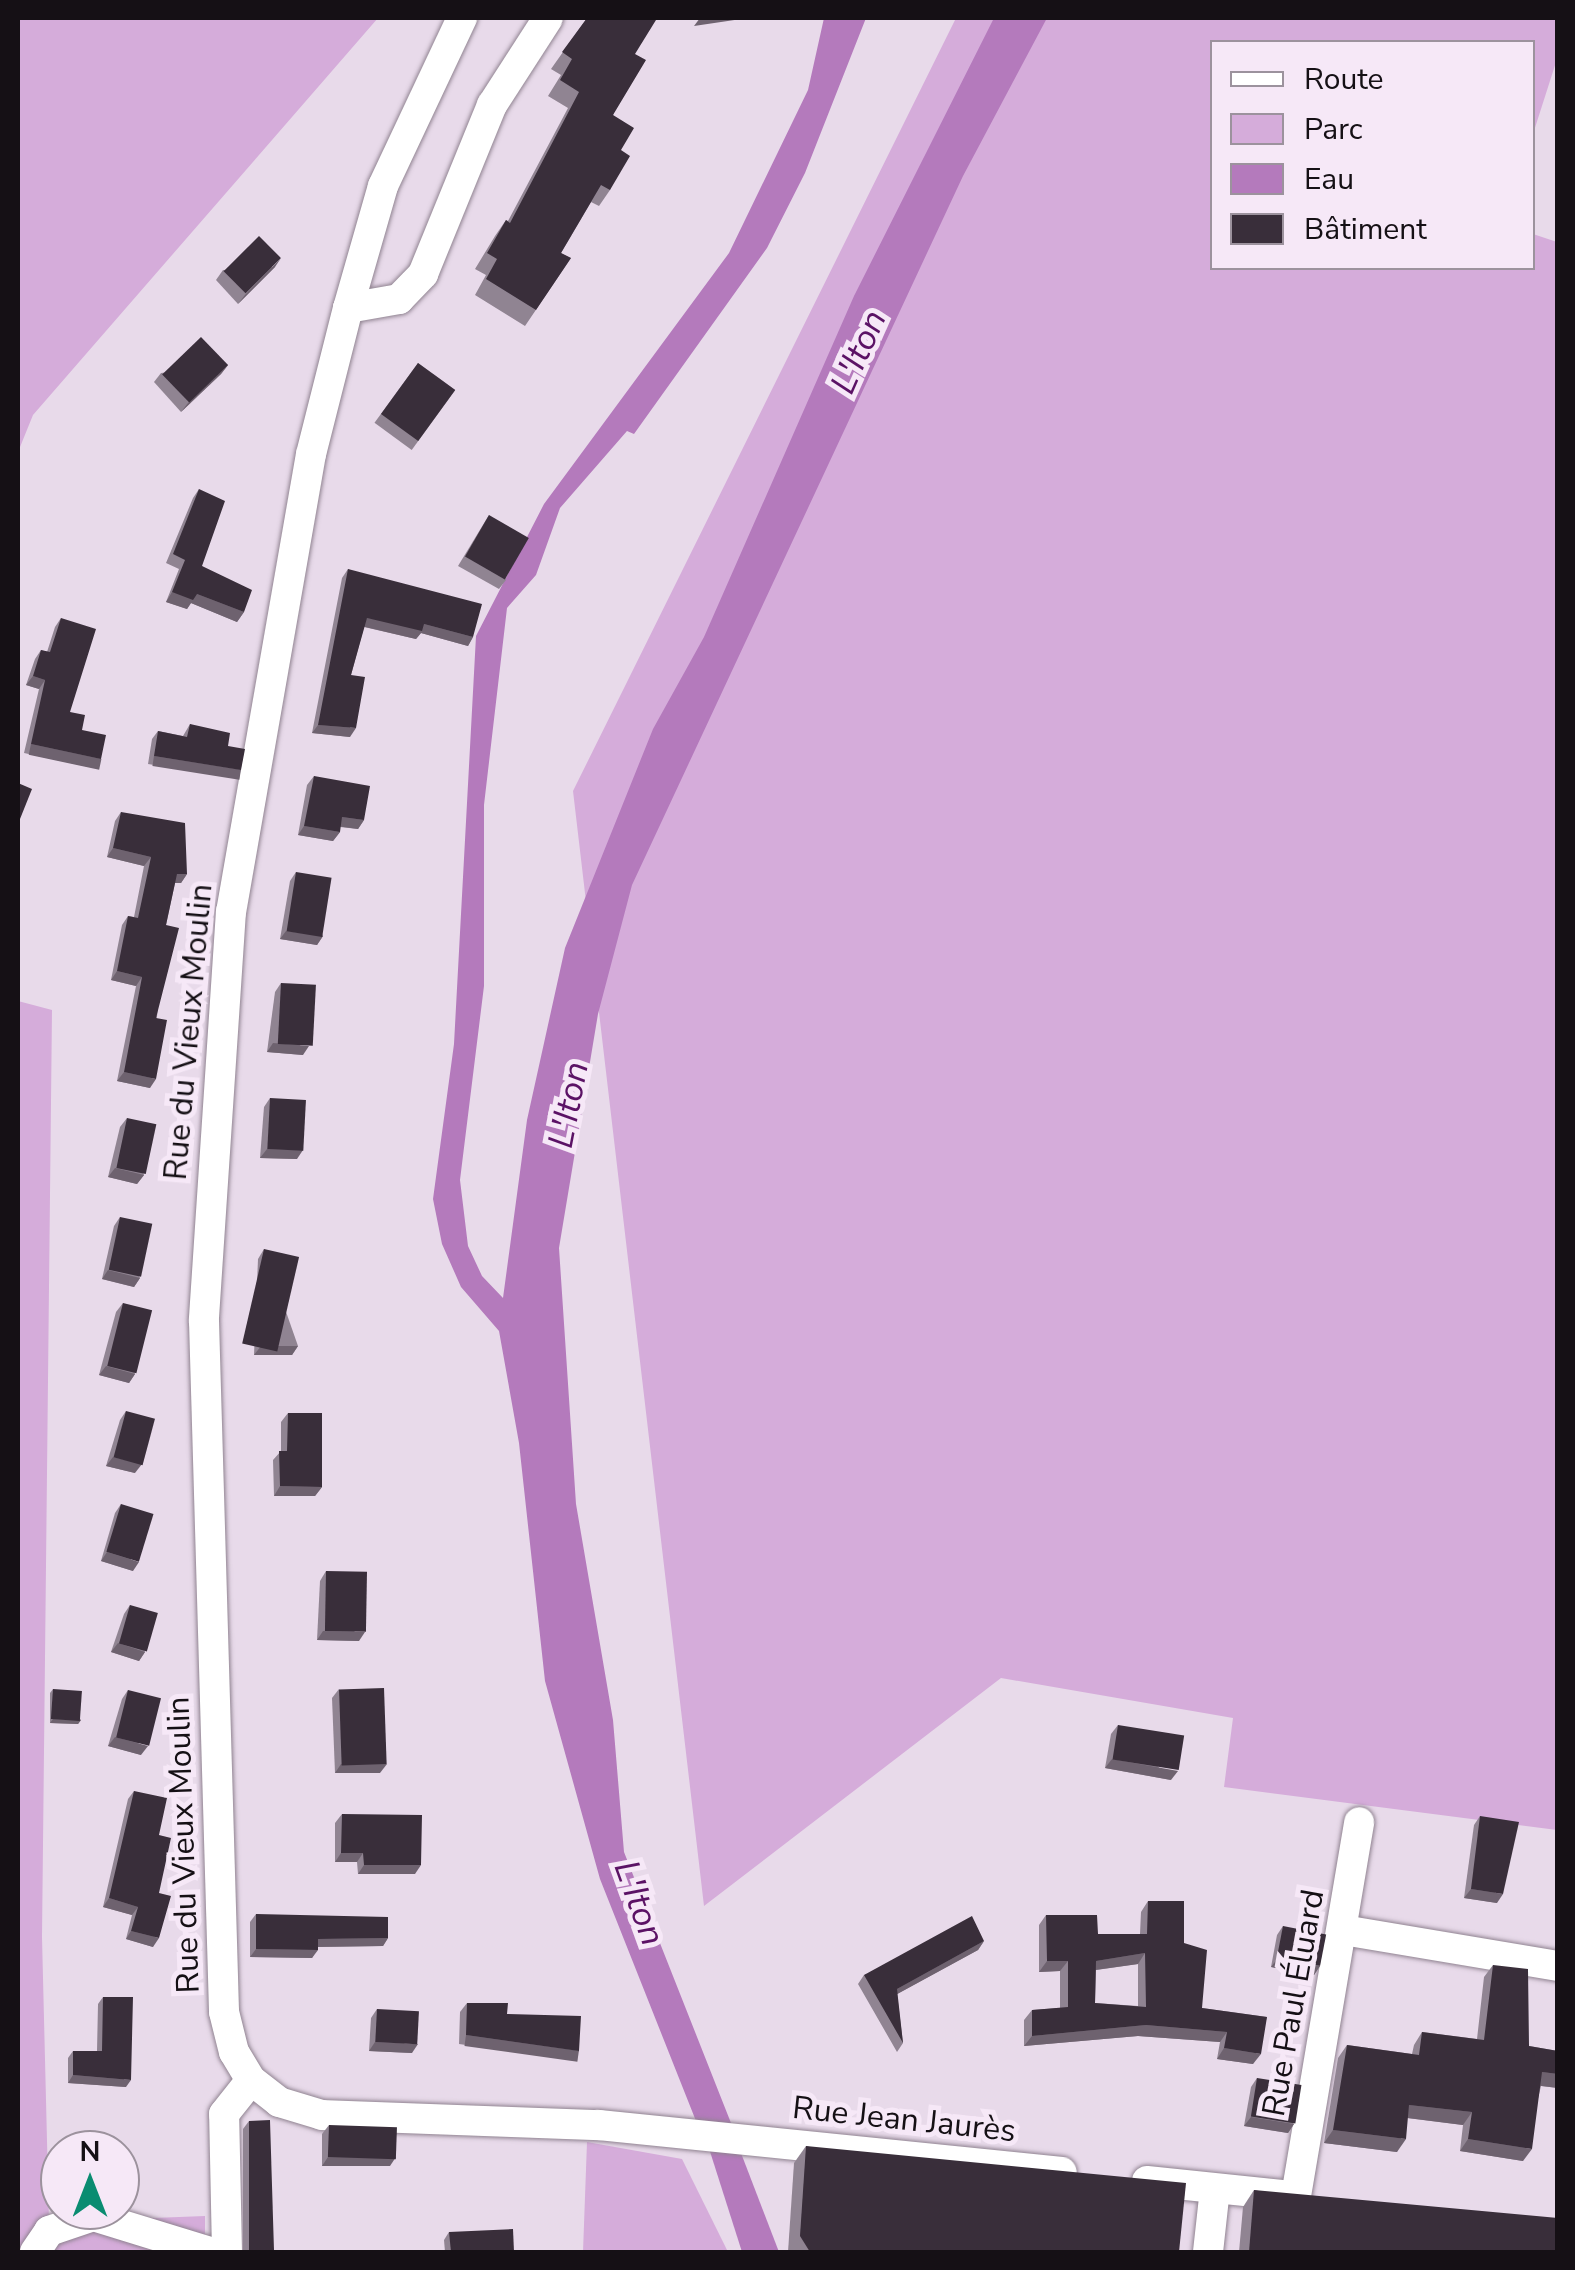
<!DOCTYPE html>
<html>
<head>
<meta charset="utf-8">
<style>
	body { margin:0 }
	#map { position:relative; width:1575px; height:2270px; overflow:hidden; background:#e8daea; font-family:"Nunito Sans",sans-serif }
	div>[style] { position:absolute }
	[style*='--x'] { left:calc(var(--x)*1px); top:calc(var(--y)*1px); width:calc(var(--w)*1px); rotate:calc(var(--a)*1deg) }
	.green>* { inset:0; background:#d5acda }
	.water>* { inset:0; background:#b47abc }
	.roads { filter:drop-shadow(0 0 2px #908391) drop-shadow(0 0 2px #908391) }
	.minor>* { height:30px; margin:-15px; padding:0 15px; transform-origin:15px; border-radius:15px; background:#fff }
	.wall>* { inset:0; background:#908492; transform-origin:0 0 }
	.shaded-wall>* { inset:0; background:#6e626f; transform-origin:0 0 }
	.building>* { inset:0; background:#392e3a; transform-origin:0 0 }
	span { translate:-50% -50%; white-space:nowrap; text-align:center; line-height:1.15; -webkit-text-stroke:10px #f6e8f7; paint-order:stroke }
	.street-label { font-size:32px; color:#151015 }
	.water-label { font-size:35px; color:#5b1265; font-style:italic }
	.frame { position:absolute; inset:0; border:20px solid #151015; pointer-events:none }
	.legend { position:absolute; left:1210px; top:40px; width:325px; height:230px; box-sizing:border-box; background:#f6e8f7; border:2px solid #9c929d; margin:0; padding:12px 18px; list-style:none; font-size:30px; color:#151015 }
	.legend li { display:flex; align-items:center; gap:20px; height:50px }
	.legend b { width:50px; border:2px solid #9c929d }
	.north { position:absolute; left:40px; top:2130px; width:100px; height:100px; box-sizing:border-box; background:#f6e8f7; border:2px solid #9c929d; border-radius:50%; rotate:0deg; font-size:28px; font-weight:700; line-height:40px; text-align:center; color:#151015 }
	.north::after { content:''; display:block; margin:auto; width:35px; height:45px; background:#0a8c71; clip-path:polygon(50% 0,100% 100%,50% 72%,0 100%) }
</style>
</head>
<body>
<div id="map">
	<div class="green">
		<div style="clip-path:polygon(18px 18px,378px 18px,33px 415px,18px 452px)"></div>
		<div style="clip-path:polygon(956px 18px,1557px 18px,1557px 59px,1533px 134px,1532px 42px,1212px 42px,1212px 268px,1532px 268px,1533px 234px,1557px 242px,1557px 1830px,1224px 1787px,1233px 1718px,1001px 1678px,704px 1906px,573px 791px)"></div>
		<div style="clip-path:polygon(18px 1001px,52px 1010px,42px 1937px,49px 2222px,205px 2216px,205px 2252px,18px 2252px)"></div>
		<div style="clip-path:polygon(587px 2142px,682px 2159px,728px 2252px,583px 2252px)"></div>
	</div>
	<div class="water">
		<div style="clip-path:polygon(824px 18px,866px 18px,805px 173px,767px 248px,634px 434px,627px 431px,560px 508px,536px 575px,507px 608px,484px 805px,484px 986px,460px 1180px,468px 1246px,482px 1276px,503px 1298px,527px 1120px,565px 948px,653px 729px,704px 637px,854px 296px,994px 18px,1047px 18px,963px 176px,632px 885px,598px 1014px,559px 1248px,576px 1504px,613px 1720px,624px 1852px,731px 2123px,696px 2121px,600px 1879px,545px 1681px,519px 1443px,499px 1331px,461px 1287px,442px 1244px,433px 1199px,454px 1044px,476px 636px,544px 504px,729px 253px,808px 90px)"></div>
		<div style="clip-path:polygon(706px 2139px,736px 2140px,779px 2252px,742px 2252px)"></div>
	</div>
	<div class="roads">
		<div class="minor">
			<div style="--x:462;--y:18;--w:186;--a:115.2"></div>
			<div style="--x:383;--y:186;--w:127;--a:106"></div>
			<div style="--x:348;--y:308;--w:151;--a:104.2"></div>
			<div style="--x:311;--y:454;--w:464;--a:99.9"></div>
			<div style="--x:231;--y:911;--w:411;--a:93.8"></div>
			<div style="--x:204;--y:1321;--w:691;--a:88.34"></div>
			<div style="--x:224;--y:2012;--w:41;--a:76"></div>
			<div style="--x:234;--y:2052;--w:33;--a:59"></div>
			<div style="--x:251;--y:2080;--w:36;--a:38"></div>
			<div style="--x:279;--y:2102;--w:45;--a:16.8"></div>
			<div style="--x:322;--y:2115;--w:277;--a:2.1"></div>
			<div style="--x:599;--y:2125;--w:465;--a:5.8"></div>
			<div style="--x:348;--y:308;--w:52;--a:-10"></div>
			<div style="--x:399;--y:299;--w:35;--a:-46"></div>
			<div style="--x:423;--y:274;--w:183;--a:-67.8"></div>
			<div style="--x:492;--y:105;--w:103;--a:-57.2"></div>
			<div style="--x:1343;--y:1930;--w:218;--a:9.5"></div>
			<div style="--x:1147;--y:2181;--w:145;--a:5.9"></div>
			<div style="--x:1296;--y:2196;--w:379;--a:-80.4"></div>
			<div style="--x:35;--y:2252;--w:25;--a:-56"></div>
			<div style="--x:49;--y:2231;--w:46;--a:-18.8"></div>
			<div style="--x:93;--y:2216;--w:122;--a:17.1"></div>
			<div style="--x:227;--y:2252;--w:138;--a:-91.2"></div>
			<div style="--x:224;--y:2114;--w:43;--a:-51.5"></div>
			<div style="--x:1208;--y:2252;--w:63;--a:-83.7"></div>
		</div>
	</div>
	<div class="wall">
		<div style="clip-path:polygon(587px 18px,635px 54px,613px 115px,621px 150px,610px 190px,599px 206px,591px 202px,561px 253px,571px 258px,525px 326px,475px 295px,486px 275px,475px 269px,495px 236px,506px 220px,508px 221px,568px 108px,548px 96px,561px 75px,551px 69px)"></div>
		<div style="clip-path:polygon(275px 267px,238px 304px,216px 280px,223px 270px)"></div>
		<div style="left:418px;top:363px;width:46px;height:74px;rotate:36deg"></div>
		<div style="clip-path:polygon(228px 365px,221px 374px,181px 412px,154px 382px,161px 373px)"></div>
		<div style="clip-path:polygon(199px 489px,202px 566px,244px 612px,237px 622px,191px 603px,187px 609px,166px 602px,179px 569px,166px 563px,193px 498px)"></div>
		<div style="clip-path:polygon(489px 515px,506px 580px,499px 589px,458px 566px)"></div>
		<div style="clip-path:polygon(348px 569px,473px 637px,468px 646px,421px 633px,416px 639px,364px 627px,351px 675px,350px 737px,312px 733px,342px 578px)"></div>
		<div style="clip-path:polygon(61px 618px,70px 712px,101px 759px,94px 768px,24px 753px,39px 689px,26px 685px,35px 659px,41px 650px,47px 652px,55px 627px)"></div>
		<div style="clip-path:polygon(190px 724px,228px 746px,241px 770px,235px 778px,148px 764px,152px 739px,158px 731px,183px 736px)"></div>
		<div style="clip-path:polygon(314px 776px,364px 820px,358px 829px,340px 827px,340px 832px,333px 841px,298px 835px,307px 785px)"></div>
		<div style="clip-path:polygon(121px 812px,187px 874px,181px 883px,175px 883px,166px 925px,150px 1088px,117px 1081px,136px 986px,111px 980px,122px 925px,128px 916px,134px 917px,144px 866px,107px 857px,115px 821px)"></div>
		<div style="clip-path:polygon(296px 872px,323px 936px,317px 945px,280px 939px,290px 881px)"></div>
		<div style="clip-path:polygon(281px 983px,303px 1055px,267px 1052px,275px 992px)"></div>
		<div style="clip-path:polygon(270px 1098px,297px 1159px,260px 1158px,264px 1107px)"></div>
		<div style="clip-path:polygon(127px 1118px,144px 1175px,137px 1184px,108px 1177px,120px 1127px)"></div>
		<div style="clip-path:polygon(120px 1217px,140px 1278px,134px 1287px,102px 1279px,114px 1226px)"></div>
		<div style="clip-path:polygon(264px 1249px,298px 1346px,292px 1355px,254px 1355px,258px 1259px)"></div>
		<div style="clip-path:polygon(123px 1303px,135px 1374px,129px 1383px,99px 1375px,116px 1312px)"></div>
		<div style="clip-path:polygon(126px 1411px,135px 1473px,106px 1466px,120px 1420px)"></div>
		<div style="clip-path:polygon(288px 1413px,322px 1487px,315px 1496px,274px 1496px,273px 1460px,281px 1451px,281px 1422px)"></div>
		<div style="clip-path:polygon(121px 1504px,133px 1571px,101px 1561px,115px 1513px)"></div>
		<div style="clip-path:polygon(326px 1571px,359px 1641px,317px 1640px,320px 1581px)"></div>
		<div style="clip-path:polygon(130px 1605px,145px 1652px,139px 1661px,111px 1652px,124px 1614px)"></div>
		<div style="clip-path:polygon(53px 1689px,81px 1720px,78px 1724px,50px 1723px,50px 1693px)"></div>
		<div style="clip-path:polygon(339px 1689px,380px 1773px,335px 1773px,332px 1698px)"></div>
		<div style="clip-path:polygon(128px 1690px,141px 1755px,108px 1746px,122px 1699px)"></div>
		<div style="clip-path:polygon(1118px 1725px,1171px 1780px,1105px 1768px,1111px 1734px)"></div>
		<div style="clip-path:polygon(134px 1791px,159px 1835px,159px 1893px,153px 1947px,126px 1939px,132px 1915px,103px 1907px,128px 1799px)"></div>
		<div style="clip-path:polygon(342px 1814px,415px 1874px,358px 1874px,357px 1862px,335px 1862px,335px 1823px)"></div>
		<div style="clip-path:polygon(1480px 1816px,1497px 1903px,1464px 1898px,1474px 1825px)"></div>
		<div style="clip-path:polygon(evenodd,1148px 1901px,1184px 1943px,1202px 2008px,1267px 2017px,1253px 2064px,1217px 2059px,1220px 2042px,1138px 2036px,1024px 2046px,1024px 2020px,1032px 2010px,1060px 2008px,1060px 1971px,1039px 1972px,1039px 1925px,1046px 1915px,1098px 1934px,1140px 1934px,1141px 1912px,1148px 1901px,1138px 1964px,1138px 2006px,1095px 2003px,1096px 1970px,1138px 1964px)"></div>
		<div style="clip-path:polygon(256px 1914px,388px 1938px,383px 1946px,318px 1947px,312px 1958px,250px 1957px,250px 1922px)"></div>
		<div style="clip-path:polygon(1283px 1926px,1320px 1966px,1314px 1975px,1271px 1967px,1277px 1935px)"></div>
		<div style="clip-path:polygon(984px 1941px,978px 1950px,897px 1994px,903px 2043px,897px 2052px,858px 1984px,864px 1975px)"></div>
		<div style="clip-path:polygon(1493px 1965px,1529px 2046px,1558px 2051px,1558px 2088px,1541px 2086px,1523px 2161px,1460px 2151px,1463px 2125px,1407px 2118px,1397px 2152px,1324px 2143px,1338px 2058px,1347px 2045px,1412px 2054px,1414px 2045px,1422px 2032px,1477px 2039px,1484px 1977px)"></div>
		<div style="clip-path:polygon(103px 1997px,126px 2087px,68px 2083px,68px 2058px,73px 2051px,97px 2051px,98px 2004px)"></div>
		<div style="clip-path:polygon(467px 2003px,507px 2014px,579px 2051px,572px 2060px,459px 2044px,460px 2012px)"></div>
		<div style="clip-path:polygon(377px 2009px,412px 2053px,369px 2051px,371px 2018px)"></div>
		<div style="clip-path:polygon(1257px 2078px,1294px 2124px,1288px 2133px,1244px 2126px,1251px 2087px)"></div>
		<div style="clip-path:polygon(249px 2121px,274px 2252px,243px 2252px,243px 2129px)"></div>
		<div style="clip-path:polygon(329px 2125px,390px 2166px,322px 2166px,322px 2134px)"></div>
		<div style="clip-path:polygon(806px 2146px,1179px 2252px,788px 2252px,794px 2163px)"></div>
		<div style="clip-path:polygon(1254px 2190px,1558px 2252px,1239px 2252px,1243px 2207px)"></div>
		<div style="clip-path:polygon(449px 2232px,514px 2252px,445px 2252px,444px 2240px)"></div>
	</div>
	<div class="shaded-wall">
		<div style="clip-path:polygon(700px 18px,748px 18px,694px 26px)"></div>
		<div style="clip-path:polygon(281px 258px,275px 267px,238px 304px,245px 295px)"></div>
		<div style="clip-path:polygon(228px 365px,221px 374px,181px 412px,188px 403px)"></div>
		<div style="clip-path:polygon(172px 592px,197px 594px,244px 612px,237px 622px,191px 603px,187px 609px,166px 602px)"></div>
		<div style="clip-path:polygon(367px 618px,424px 624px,473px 637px,468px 646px,421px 633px,416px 639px,361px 626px)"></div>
		<div style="clip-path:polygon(33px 676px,45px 680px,39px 689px,26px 685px)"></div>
		<div style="clip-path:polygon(318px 725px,356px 728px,350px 737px,312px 733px)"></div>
		<div style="left:31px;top:744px;width:72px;height:11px;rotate:12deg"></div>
		<div style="left:154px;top:756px;width:88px;height:10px;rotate:9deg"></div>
		<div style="clip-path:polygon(342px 817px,364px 820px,358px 829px,336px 826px)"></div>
		<div style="clip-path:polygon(304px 826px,340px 832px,333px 841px,298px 835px)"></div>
		<div style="clip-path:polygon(113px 848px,151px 857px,144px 866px,107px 857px)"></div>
		<div style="clip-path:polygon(177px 874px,187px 874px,181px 883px,171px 883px)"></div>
		<div style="clip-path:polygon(286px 931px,323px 936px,317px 945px,280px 939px)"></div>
		<div style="clip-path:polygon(117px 971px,142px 977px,136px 986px,111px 980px)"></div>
		<div style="clip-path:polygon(273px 1043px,309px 1046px,303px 1055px,267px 1052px)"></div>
		<div style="clip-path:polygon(124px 1072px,156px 1079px,150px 1088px,117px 1081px)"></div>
		<div style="clip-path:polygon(267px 1149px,303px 1150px,297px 1159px,260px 1158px)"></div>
		<div style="clip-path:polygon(115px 1168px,144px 1175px,137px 1184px,108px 1177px)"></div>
		<div style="clip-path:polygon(108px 1270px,140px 1278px,134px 1287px,102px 1279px)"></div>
		<div style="clip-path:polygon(261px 1346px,298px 1346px,292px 1355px,254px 1355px)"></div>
		<div style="clip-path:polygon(106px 1366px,135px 1374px,129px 1383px,99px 1375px)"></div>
		<div style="clip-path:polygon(113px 1457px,142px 1464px,135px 1473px,106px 1466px)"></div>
		<div style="clip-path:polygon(280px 1486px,322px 1487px,315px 1496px,274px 1496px)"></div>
		<div style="clip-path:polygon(107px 1552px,139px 1562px,133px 1571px,101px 1561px)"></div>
		<div style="clip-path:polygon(323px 1631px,365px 1632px,359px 1641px,317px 1640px)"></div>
		<div style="clip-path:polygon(118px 1643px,145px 1652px,139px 1661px,111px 1652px)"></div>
		<div style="clip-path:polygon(53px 1719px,81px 1720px,78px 1724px,50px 1723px)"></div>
		<div style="clip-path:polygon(115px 1737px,148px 1746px,141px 1755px,108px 1746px)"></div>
		<div style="clip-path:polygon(1112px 1759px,1178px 1771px,1171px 1780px,1105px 1768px)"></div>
		<div style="clip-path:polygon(341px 1764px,387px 1764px,380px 1773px,335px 1773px)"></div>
		<div style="clip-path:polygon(341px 1853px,363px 1853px,357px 1862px,335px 1862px)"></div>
		<div style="clip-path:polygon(364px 1865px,421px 1865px,415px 1874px,358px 1874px)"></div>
		<div style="clip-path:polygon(1471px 1889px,1503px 1894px,1497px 1903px,1464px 1898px)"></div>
		<div style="clip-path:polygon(109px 1898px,138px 1907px,132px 1915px,103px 1907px)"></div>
		<div style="clip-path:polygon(131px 1931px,159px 1938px,153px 1947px,126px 1939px)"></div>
		<div style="clip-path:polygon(388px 1938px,383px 1946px,312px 1947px,318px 1939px)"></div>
		<div style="clip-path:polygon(984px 1941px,978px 1950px,890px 1998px,897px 1989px)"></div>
		<div style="clip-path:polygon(256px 1949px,318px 1950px,312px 1958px,250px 1957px)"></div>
		<div style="clip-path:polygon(1145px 1953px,1138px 1964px,1088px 1971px,1096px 1961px)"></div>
		<div style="clip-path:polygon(1278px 1958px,1320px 1966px,1314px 1975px,1271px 1967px)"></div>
		<div style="clip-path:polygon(1047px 1961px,1068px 1961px,1060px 1971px,1039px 1972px)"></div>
		<div style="clip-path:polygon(1146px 2025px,1227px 2032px,1220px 2042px,1138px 2036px,1024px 2046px,1032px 2036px)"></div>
		<div style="left:466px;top:2035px;width:114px;height:11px;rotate:8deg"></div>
		<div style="clip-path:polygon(375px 2042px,418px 2044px,412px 2053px,369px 2051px)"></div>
		<div style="clip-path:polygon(1224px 2048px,1261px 2054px,1253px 2064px,1217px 2059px)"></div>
		<div style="clip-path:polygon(1542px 2072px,1558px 2074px,1558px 2088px,1534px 2085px)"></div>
		<div style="clip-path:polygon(73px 2075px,131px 2080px,126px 2087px,68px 2083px)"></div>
		<div style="clip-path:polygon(1409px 2105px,1472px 2112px,1463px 2125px,1400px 2117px)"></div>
		<div style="clip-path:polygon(1251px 2117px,1294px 2124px,1288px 2133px,1244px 2126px)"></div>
		<div style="clip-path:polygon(1333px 2130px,1406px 2139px,1397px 2152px,1324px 2143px)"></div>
		<div style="clip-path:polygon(1468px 2139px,1532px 2149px,1523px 2161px,1460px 2151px)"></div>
		<div style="clip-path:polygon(328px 2157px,396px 2157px,390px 2166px,322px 2166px)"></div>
	</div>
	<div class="building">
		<div style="clip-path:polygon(587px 18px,652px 18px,656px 20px,635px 54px,646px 60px,613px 115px,634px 128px,621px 150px,630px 156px,610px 190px,601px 185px,561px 253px,571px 258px,536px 310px,486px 279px,497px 259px,487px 253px,506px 220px,510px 223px,579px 92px,560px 80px,572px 59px,562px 52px)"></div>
		<div style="left:259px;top:236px;width:31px;height:50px;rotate:45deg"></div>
		<div style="left:201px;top:337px;width:39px;height:54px;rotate:46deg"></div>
		<div style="left:418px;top:363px;width:46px;height:63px;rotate:36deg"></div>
		<div style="clip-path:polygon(199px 489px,225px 501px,202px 566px,252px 590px,244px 612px,197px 594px,193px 600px,172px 592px,185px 560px,173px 554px)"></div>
		<div style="left:489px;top:515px;width:46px;height:48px;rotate:30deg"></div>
		<div style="clip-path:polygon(348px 569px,482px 604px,473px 637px,424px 624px,422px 631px,367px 618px,351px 675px,365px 677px,356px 728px,318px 725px)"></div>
		<div style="clip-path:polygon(61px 618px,96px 629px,70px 712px,85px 715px,82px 730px,106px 735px,101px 759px,31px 744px,45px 680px,33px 676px,41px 650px,50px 652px)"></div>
		<div style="clip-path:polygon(190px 724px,230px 733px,228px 746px,245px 749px,241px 770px,154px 756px,158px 731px,187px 737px)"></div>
		<div style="clip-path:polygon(314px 776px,370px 786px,364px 820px,342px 817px,340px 832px,304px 826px)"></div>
		<div style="clip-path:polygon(18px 783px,32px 789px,18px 824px)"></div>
		<div style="clip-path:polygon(121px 812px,185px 823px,187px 874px,177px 874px,166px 925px,179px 928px,156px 1018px,167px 1020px,156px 1079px,124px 1072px,142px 977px,117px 971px,128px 916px,138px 918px,151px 857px,113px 848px)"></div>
		<div style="left:296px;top:872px;width:36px;height:60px;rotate:9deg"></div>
		<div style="left:281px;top:983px;width:35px;height:61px;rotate:3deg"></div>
		<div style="left:270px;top:1098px;width:36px;height:51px;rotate:3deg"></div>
		<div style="left:127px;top:1118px;width:30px;height:51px;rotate:12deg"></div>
		<div style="left:120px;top:1217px;width:33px;height:54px;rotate:12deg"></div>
		<div style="left:264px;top:1249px;width:36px;height:97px;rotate:13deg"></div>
		<div style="left:123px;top:1303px;width:30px;height:65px;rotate:14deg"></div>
		<div style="left:126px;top:1411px;width:30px;height:48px;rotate:15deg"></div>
		<div style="clip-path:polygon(288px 1413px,322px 1413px,322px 1487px,280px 1486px,279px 1451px,287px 1451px)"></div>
		<div style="left:121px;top:1504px;width:34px;height:50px;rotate:17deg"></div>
		<div style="left:326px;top:1571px;width:41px;height:60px;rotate:1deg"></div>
		<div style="left:130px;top:1605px;width:29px;height:40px;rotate:16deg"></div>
		<div style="left:384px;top:1688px;width:76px;height:45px;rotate:88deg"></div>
		<div style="left:53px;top:1689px;width:29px;height:30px;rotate:4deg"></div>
		<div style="left:128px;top:1690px;width:34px;height:49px;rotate:14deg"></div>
		<div style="left:1118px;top:1725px;width:67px;height:35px;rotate:9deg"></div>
		<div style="clip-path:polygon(134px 1791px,167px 1798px,159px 1835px,171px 1838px,159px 1893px,171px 1896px,159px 1938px,131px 1931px,138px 1907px,109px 1898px)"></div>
		<div style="clip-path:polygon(342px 1814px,422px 1815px,421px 1865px,364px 1865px,363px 1853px,341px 1853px)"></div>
		<div style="clip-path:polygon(1480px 1816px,1519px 1822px,1503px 1894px,1471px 1889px)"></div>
		<div style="clip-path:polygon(evenodd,1148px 1901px,1184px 1901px,1184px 1943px,1207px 1950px,1202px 2008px,1267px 2017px,1261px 2054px,1224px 2048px,1227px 2032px,1146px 2025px,1032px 2036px,1032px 2010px,1068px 2007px,1068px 1961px,1047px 1961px,1046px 1915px,1097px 1915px,1098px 1934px,1147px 1934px,1148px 1901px,1145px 1953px,1146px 2007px,1095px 2003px,1096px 1961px,1145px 1953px)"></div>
		<div style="clip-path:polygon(256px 1914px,388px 1917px,388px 1938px,318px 1939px,318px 1950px,256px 1949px)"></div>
		<div style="clip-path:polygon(972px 1916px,984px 1941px,897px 1989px,903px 2043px,864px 1975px)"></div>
		<div style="left:1283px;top:1926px;width:44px;height:32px;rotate:11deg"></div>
		<div style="clip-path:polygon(1493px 1965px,1528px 1969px,1529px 2046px,1558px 2051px,1558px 2074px,1542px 2072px,1532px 2149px,1468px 2139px,1472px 2112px,1409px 2105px,1406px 2139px,1333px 2130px,1347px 2045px,1419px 2055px,1422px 2032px,1484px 2040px)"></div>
		<div style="clip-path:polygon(103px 1997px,133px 1997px,131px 2080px,73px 2075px,73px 2051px,102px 2051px)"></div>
		<div style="clip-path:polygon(467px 2003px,508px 2003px,507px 2014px,581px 2016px,579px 2051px,466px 2035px)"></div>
		<div style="left:377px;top:2009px;width:42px;height:33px;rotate:3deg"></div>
		<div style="left:1257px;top:2078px;width:45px;height:39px;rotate:9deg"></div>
		<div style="clip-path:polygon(270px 2120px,274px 2251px,249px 2252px,249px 2121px)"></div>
		<div style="left:329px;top:2125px;width:68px;height:32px;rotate:2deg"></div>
		<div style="clip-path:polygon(806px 2146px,1186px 2183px,1179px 2252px,810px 2252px,800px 2236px)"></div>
		<div style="clip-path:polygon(1254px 2190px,1558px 2218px,1558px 2252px,1249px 2252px)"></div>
		<div style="clip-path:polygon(513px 2229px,514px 2252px,451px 2252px,449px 2232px)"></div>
	</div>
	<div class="street-label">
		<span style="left:189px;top:1032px;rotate:-85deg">Rue du Vieux Moulin</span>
		<span style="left:184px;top:1845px;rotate:-92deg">Rue du Vieux Moulin</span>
		<span style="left:1294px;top:2003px;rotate:-80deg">Rue Paul Éluard</span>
		<span style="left:904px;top:2120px;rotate:6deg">Rue Jean Jaurès</span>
	</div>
	<div class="water-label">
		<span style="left:859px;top:352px;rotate:-66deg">L'Iton</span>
		<span style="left:569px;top:1105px;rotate:-79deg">L'Iton</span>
		<span style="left:639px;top:1903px;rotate:70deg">L'Iton</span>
	</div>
	<div class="frame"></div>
	<ul class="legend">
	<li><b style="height:12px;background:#fff"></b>Route</li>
	<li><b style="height:28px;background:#d5acda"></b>Parc</li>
	<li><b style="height:28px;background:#b47abc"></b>Eau</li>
	<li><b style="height:28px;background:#392e3a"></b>Bâtiment</li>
	</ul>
	<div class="north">N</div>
</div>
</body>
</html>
